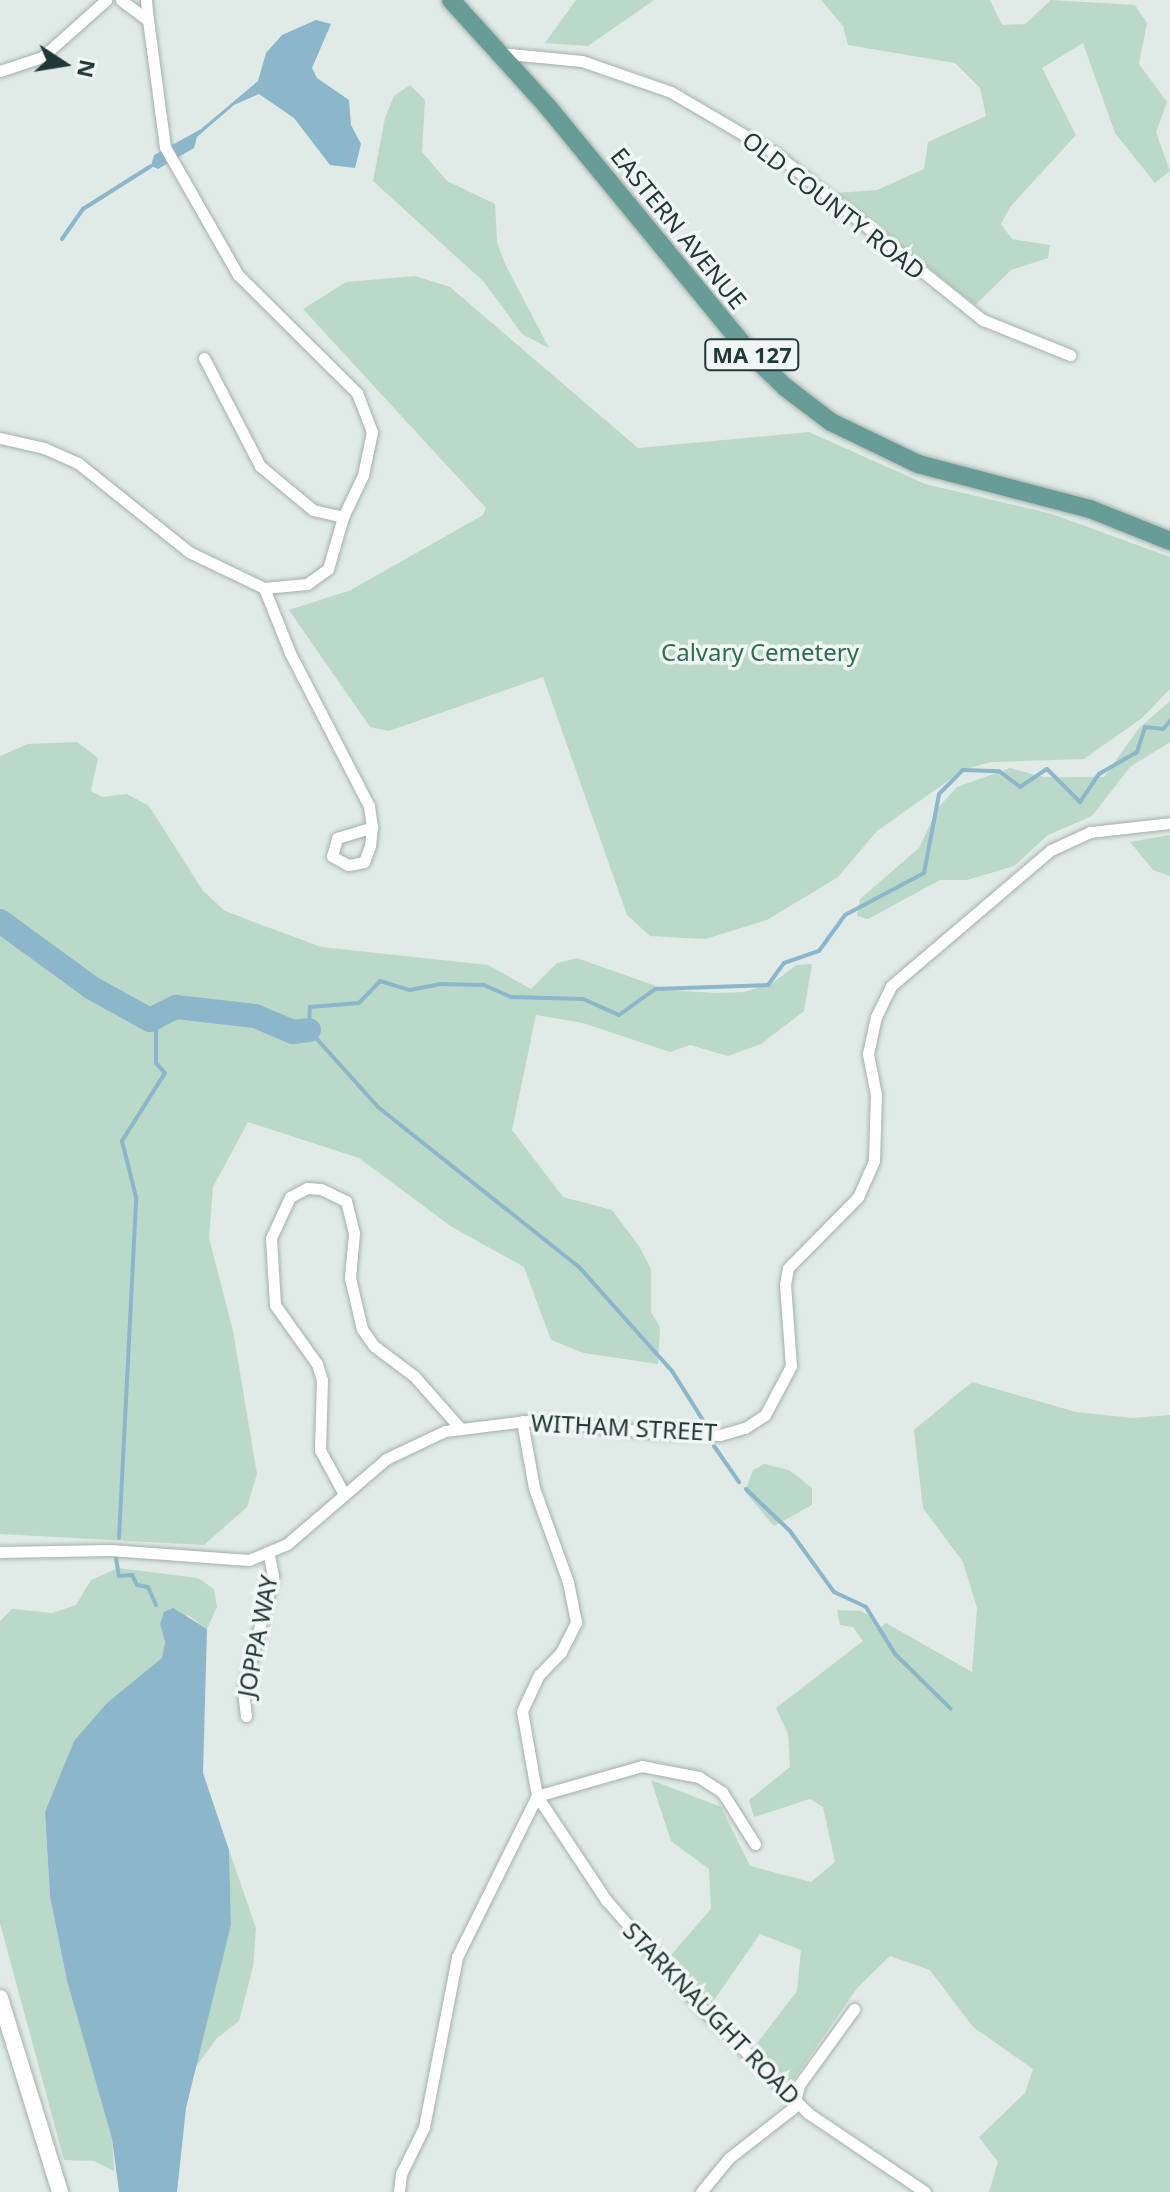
<!DOCTYPE html>
<html>
<head>
<meta charset="utf-8">
<style>
	body { margin:0 }
	#map { position:relative; width:1170px; height:2192px; overflow:hidden; background:#e0eae7; font-family:"Noto Sans",sans-serif }
	div>[style] { position:absolute }
	[style*='--x'] { left:calc(var(--x)*1px); top:calc(var(--y)*1px); width:calc(var(--w)*1px); rotate:calc(var(--a)*1deg) }
	.green>* { inset:0; background:#bad9c8 }
	.water>* { inset:0; background:#8cb7cb }
	.stream>* { height:4px; margin:-2px; padding:0 2px; transform-origin:2px; border-radius:2px; background:#8cb7cb }
	.river>* { height:24px; margin:-12px; padding:0 12px; transform-origin:12px; border-radius:12px; background:#8cb7cb }
	.roads { filter:drop-shadow(0 0 2px #a3b1ae) drop-shadow(0 0 2px #a3b1ae) }
	.minor>* { height:11px; margin:-5.5px; padding:0 5.5px; transform-origin:5.5px; border-radius:5.5px; background:#fff }
	.secondary>* { height:16px; margin:-8px; padding:0 8px; transform-origin:8px; border-radius:8px; background:#fff }
	.primary>* { height:18px; margin:-9px; padding:0 9px; transform-origin:9px; border-radius:9px; background:#689c97 }
	span { translate:-50% -50%; white-space:nowrap; text-align:center; line-height:1.15; -webkit-text-stroke:7px #f0f6f4; paint-order:stroke }
	.shield-label span { padding:2px 6px; background:#f0f6f4; border:2px solid; border-radius:6px; -webkit-text-stroke-width:0 }
	.shield-label { font-size:22px; color:#223836; font-weight:700 }
	.street-label { font-size:24px; color:#223836 }
	.park-label { font-size:24px; color:#306c51 }
	.north { position:absolute; left:24px; top:24px; width:80px; height:80px; -webkit-text-stroke:6px #f0f6f4; paint-order:stroke; rotate:102deg; font-size:22px; font-weight:700; line-height:32px; text-align:center; color:#223836 }
	.north::after { content:''; display:block; margin:auto; width:28px; height:36px; background:#223836; clip-path:polygon(50% 0,100% 100%,50% 72%,0 100%) }
</style>
</head>
<body>
<div id="map">
	<div class="green">
		<div style="clip-path:polygon(576px 0,654px 0,588px 46px,545px 43px)"></div>
		<div style="clip-path:polygon(821px 0,990px 0,1002px 25px,1025px 24px,1051px 0,1135px 5px,1147px 23px,1139px 64px,1167px 102px,1156px 132px,1170px 171px,1155px 183px,1115px 133px,1083px 43px,1042px 68px,1076px 135px,1010px 207px,1001px 224px,1012px 239px,1050px 245px,1048px 258px,1011px 270px,975px 305px,836px 193px,877px 190px,924px 169px,928px 142px,986px 116px,980px 88px,955px 63px,848px 45px,843px 26px)"></div>
		<div style="clip-path:polygon(410px 85px,425px 100px,422px 152px,447px 181px,495px 204px,497px 242px,505px 264px,549px 348px,522px 334px,484px 282px,373px 181px,385px 118px,394px 96px)"></div>
		<div style="clip-path:polygon(415px 276px,450px 287px,638px 448px,809px 432px,925px 484px,1052px 514px,1170px 557px,1170px 689px,1142px 718px,1084px 759px,991px 762px,965px 769px,877px 831px,838px 877px,767px 920px,705px 939px,650px 936px,627px 915px,543px 677px,389px 731px,370px 727px,289px 610px,351px 590px,483px 515px,486px 508px,303px 309px,346px 282px)"></div>
		<div style="clip-path:polygon(1170px 701px,1170px 742px,1130px 767px,1092px 816px,1048px 835px,1014px 866px,967px 880px,940px 880px,868px 919px,857px 916px,860px 899px,919px 848px,938px 808px,957px 787px,1010px 768px,1043px 777px,1104px 777px,1139px 728px)"></div>
		<div style="clip-path:polygon(77px 742px,98px 758px,91px 791px,102px 797px,127px 794px,149px 806px,203px 891px,225px 911px,321px 947px,488px 965px,531px 989px,557px 963px,577px 958px,667px 990px,716px 993px,744px 992px,772px 983px,797px 965px,812px 964px,804px 1011px,761px 1044px,728px 1056px,690px 1045px,670px 1052px,583px 1023px,536px 1015px,512px 1130px,563px 1197px,612px 1210px,639px 1246px,651px 1269px,651px 1312px,660px 1327px,658px 1364px,584px 1353px,551px 1340px,524px 1267px,452px 1227px,359px 1158px,248px 1122px,213px 1187px,209px 1238px,233px 1331px,257px 1474px,247px 1507px,204px 1545px,0 1534px,0 756px,28px 744px)"></div>
		<div style="clip-path:polygon(1170px 835px,1170px 876px,1153px 870px,1130px 842px)"></div>
		<div style="clip-path:polygon(972px 1382px,1076px 1412px,1132px 1418px,1170px 1415px,1170px 2192px,989px 2192px,998px 2162px,979px 2137px,1025px 2093px,1033px 2069px,973px 2027px,930px 1970px,890px 1956px,858px 1987px,791px 2083px,755px 2046px,797px 1991px,801px 1950px,760px 1934px,712px 2003px,671px 1955px,711px 1909px,709px 1869px,671px 1841px,651px 1780px,721px 1807px,750px 1866px,811px 1882px,835px 1862px,823px 1807px,810px 1799px,754px 1817px,749px 1800px,790px 1767px,788px 1734px,776px 1708px,863px 1641px,853px 1627px,840px 1625px,837px 1610px,861px 1611px,872px 1617px,878px 1629px,886px 1623px,972px 1672px,977px 1608px,963px 1562px,923px 1508px,914px 1430px)"></div>
		<div style="clip-path:polygon(764px 1464px,789px 1470px,812px 1488px,812px 1505px,774px 1526px,745px 1492px,753px 1470px)"></div>
		<div style="clip-path:polygon(118px 1568px,198px 1578px,214px 1589px,217px 1607px,207px 1629px,188px 1615px,160px 1624px,165px 1642px,162px 1658px,74px 1741px,45px 1813px,50px 1897px,67px 1981px,112px 2139px,114px 2171px,94px 2161px,64px 2160px,0 1923px,0 1621px,12px 1609px,52px 1613px,76px 1605px,91px 1580px)"></div>
		<div style="clip-path:polygon(229px 1850px,256px 1928px,253px 1967px,239px 2021px,216px 2039px,195px 2068px,231px 1925px)"></div>
	</div>
	<div class="water">
		<div style="clip-path:polygon(316px 20px,331px 24px,312px 68px,317px 78px,349px 100px,351px 125px,361px 144px,355px 168px,330px 165px,294px 118px,259px 94px,234px 105px,197px 137px,194px 148px,158px 169px,151px 166px,154px 155px,201px 129px,258px 81px,266px 53px,282px 35px)"></div>
		<div style="clip-path:polygon(173px 1608px,207px 1629px,203px 1773px,229px 1850px,231px 1925px,186px 2108px,177px 2192px,119px 2192px,112px 2139px,67px 1981px,50px 1897px,45px 1812px,74px 1741px,107px 1703px,162px 1658px,165px 1642px,160px 1624px,164px 1612px)"></div>
	</div>
	<div class="stream">
		<div style="--x:62;--y:239;--w:37;--a:-55"></div>
		<div style="--x:83;--y:209;--w:80;--a:-32.3"></div>
		<div style="--x:706;--y:1425;--w:64;--a:-122.2"></div>
		<div style="--x:672;--y:1371;--w:140;--a:-131.8"></div>
		<div style="--x:579;--y:1267;--w:257;--a:-141.5"></div>
		<div style="--x:378;--y:1107;--w:103;--a:-131.9"></div>
		<div style="--x:309;--y:1030;--w:23;--a:-88"></div>
		<div style="--x:310;--y:1007;--w:49;--a:-4.7"></div>
		<div style="--x:359;--y:1003;--w:30;--a:-46"></div>
		<div style="--x:380;--y:981;--w:31;--a:17"></div>
		<div style="--x:410;--y:990;--w:31;--a:-11"></div>
		<div style="--x:440;--y:984;--w:44;--a:1.3"></div>
		<div style="--x:484;--y:985;--w:30;--a:24"></div>
		<div style="--x:511;--y:997;--w:72;--a:1.6"></div>
		<div style="--x:583;--y:999;--w:39;--a:24"></div>
		<div style="--x:619;--y:1015;--w:44;--a:-35.8"></div>
		<div style="--x:655;--y:989;--w:113;--a:-2"></div>
		<div style="--x:768;--y:985;--w:27;--a:-54"></div>
		<div style="--x:784;--y:963;--w:37;--a:-19"></div>
		<div style="--x:819;--y:951;--w:44;--a:-54.2"></div>
		<div style="--x:845;--y:915;--w:89;--a:-28"></div>
		<div style="--x:924;--y:873;--w:80;--a:-79.2"></div>
		<div style="--x:939;--y:794;--w:34;--a:-45"></div>
		<div style="--x:963;--y:770;--w:36;--a:2"></div>
		<div style="--x:999;--y:771;--w:26;--a:37"></div>
		<div style="--x:1020;--y:787;--w:32;--a:-34"></div>
		<div style="--x:1047;--y:769;--w:47;--a:45"></div>
		<div style="--x:1080;--y:802;--w:34;--a:-56"></div>
		<div style="--x:1099;--y:774;--w:44;--a:-30.1"></div>
		<div style="--x:1137;--y:752;--w:26;--a:-72"></div>
		<div style="--x:1145;--y:727;--w:18;--a:6"></div>
		<div style="--x:1163;--y:729;--w:11;--a:-49"></div>
		<div style="--x:714;--y:1446;--w:44;--a:55.2"></div>
		<div style="--x:746;--y:1489;--w:61;--a:43.7"></div>
		<div style="--x:790;--y:1531;--w:75;--a:54.2"></div>
		<div style="--x:834;--y:1592;--w:35;--a:25"></div>
		<div style="--x:866;--y:1607;--w:55;--a:58.3"></div>
		<div style="--x:895;--y:1654;--w:78;--a:44.5"></div>
		<div style="--x:119;--y:1538;--w:341;--a:-87.1"></div>
		<div style="--x:136;--y:1197;--w:58;--a:-104"></div>
		<div style="--x:122;--y:1141;--w:80;--a:-57.7"></div>
		<div style="--x:165;--y:1073;--w:13;--a:-132"></div>
		<div style="--x:156;--y:1063;--w:42;--a:-90"></div>
		<div style="--x:116;--y:1558;--w:18;--a:81"></div>
		<div style="--x:119;--y:1576;--w:13;--a:-4"></div>
		<div style="--x:132;--y:1575;--w:11;--a:63"></div>
		<div style="--x:137;--y:1585;--w:11;--a:10"></div>
		<div style="--x:148;--y:1587;--w:20;--a:66"></div>
	</div>
	<div class="river">
		<div style="--x:0;--y:921;--w:114;--a:36.1"></div>
		<div style="--x:92;--y:988;--w:66;--a:28.9"></div>
		<div style="--x:150;--y:1020;--w:29;--a:-27"></div>
		<div style="--x:176;--y:1007;--w:80;--a:6.5"></div>
		<div style="--x:255;--y:1016;--w:41;--a:22.8"></div>
		<div style="--x:293;--y:1032;--w:16;--a:-7"></div>
	</div>
	<div class="roads">
		<div class="minor">
			<div style="--x:121;--y:0;--w:34;--a:37"></div>
			<div style="--x:148;--y:20;--w:20;--a:-96"></div>
			<div style="--x:499;--y:53;--w:83;--a:5.5"></div>
			<div style="--x:582;--y:61;--w:94;--a:19.2"></div>
			<div style="--x:671;--y:92;--w:121;--a:30.4"></div>
			<div style="--x:775;--y:153;--w:267;--a:38.8"></div>
			<div style="--x:983;--y:320;--w:94;--a:21.9"></div>
			<div style="--x:0;--y:71;--w:44;--a:-18.4"></div>
			<div style="--x:42;--y:57;--w:86;--a:-41.7"></div>
			<div style="--x:204;--y:358;--w:122;--a:62.6"></div>
			<div style="--x:260;--y:466;--w:69;--a:39.7"></div>
			<div style="--x:313;--y:510;--w:31;--a:13"></div>
			<div style="--x:0;--y:438;--w:45;--a:12.8"></div>
			<div style="--x:44;--y:448;--w:37;--a:24"></div>
			<div style="--x:78;--y:463;--w:142;--a:38.7"></div>
			<div style="--x:189;--y:552;--w:83;--a:25.6"></div>
			<div style="--x:264;--y:588;--w:43;--a:-5.3"></div>
			<div style="--x:307;--y:584;--w:26;--a:-36"></div>
			<div style="--x:328;--y:569;--w:54;--a:-73.9"></div>
			<div style="--x:343;--y:517;--w:47;--a:-64.5"></div>
			<div style="--x:363;--y:475;--w:44;--a:-78.2"></div>
			<div style="--x:372;--y:432;--w:42;--a:-111"></div>
			<div style="--x:357;--y:393;--w:168;--a:-135.2"></div>
			<div style="--x:238;--y:275;--w:147;--a:-119.7"></div>
			<div style="--x:165;--y:147;--w:128;--a:-97.6"></div>
			<div style="--x:264;--y:588;--w:70;--a:68.2"></div>
			<div style="--x:290;--y:653;--w:172;--a:62.7"></div>
			<div style="--x:369;--y:806;--w:21;--a:82"></div>
			<div style="--x:372;--y:827;--w:19;--a:96"></div>
			<div style="--x:370;--y:846;--w:17;--a:111"></div>
			<div style="--x:364;--y:862;--w:16;--a:169"></div>
			<div style="--x:348;--y:865;--w:18;--a:-151"></div>
			<div style="--x:332;--y:856;--w:19;--a:-74"></div>
			<div style="--x:337;--y:838;--w:37;--a:-17"></div>
			<div style="--x:344;--y:1494;--w:50;--a:-118.6"></div>
			<div style="--x:320;--y:1450;--w:70;--a:-88.4"></div>
			<div style="--x:322;--y:1380;--w:17;--a:-107"></div>
			<div style="--x:317;--y:1364;--w:72;--a:-125.4"></div>
			<div style="--x:275;--y:1305;--w:67;--a:-93.4"></div>
			<div style="--x:271;--y:1238;--w:45;--a:-65.1"></div>
			<div style="--x:290;--y:1197;--w:19;--a:-28"></div>
			<div style="--x:307;--y:1188;--w:14;--a:4"></div>
			<div style="--x:321;--y:1189;--w:28;--a:26"></div>
			<div style="--x:346;--y:1201;--w:33;--a:76"></div>
			<div style="--x:354;--y:1233;--w:45;--a:95.1"></div>
			<div style="--x:350;--y:1278;--w:52;--a:76.8"></div>
			<div style="--x:362;--y:1329;--w:21;--a:55"></div>
			<div style="--x:374;--y:1346;--w:50;--a:36.9"></div>
			<div style="--x:414;--y:1376;--w:69;--a:48.5"></div>
			<div style="--x:0;--y:1552;--w:110;--a:-1"></div>
			<div style="--x:110;--y:1550;--w:139;--a:4.1"></div>
			<div style="--x:249;--y:1560;--w:41;--a:-22.8"></div>
			<div style="--x:287;--y:1544;--w:130;--a:-40.6"></div>
			<div style="--x:386;--y:1459;--w:65;--a:-25.4"></div>
			<div style="--x:445;--y:1431;--w:91;--a:-7"></div>
			<div style="--x:535;--y:1420;--w:123;--a:6.1"></div>
			<div style="--x:657;--y:1433;--w:63;--a:1.8"></div>
			<div style="--x:720;--y:1435;--w:26;--a:-16"></div>
			<div style="--x:745;--y:1428;--w:24;--a:-33"></div>
			<div style="--x:765;--y:1415;--w:55;--a:-62"></div>
			<div style="--x:791;--y:1366;--w:81;--a:-94.2"></div>
			<div style="--x:785;--y:1285;--w:17;--a:-80"></div>
			<div style="--x:788;--y:1268;--w:100;--a:-45.4"></div>
			<div style="--x:858;--y:1197;--w:39;--a:-66"></div>
			<div style="--x:874;--y:1161;--w:66;--a:-88.3"></div>
			<div style="--x:876;--y:1095;--w:42;--a:-101"></div>
			<div style="--x:868;--y:1054;--w:38;--a:-78"></div>
			<div style="--x:876;--y:1017;--w:34;--a:-64"></div>
			<div style="--x:891;--y:986;--w:210;--a:-40.4"></div>
			<div style="--x:1051;--y:850;--w:43;--a:-24.8"></div>
			<div style="--x:1090;--y:832;--w:81;--a:-6.4"></div>
			<div style="--x:246;--y:1716;--w:25;--a:-97"></div>
			<div style="--x:243;--y:1691;--w:119;--a:-75.4"></div>
			<div style="--x:273;--y:1576;--w:21;--a:-101"></div>
			<div style="--x:755;--y:1844;--w:62;--a:-122.4"></div>
			<div style="--x:722;--y:1792;--w:27;--a:-147"></div>
			<div style="--x:699;--y:1777;--w:58;--a:-169.1"></div>
			<div style="--x:642;--y:1766;--w:109;--a:164.1"></div>
			<div style="--x:537;--y:1796;--w:125;--a:56.4"></div>
			<div style="--x:606;--y:1900;--w:147;--a:48.6"></div>
			<div style="--x:703;--y:2010;--w:147;--a:44.4"></div>
			<div style="--x:808;--y:2113;--w:141;--a:34"></div>
			<div style="--x:399;--y:2192;--w:18;--a:-84"></div>
			<div style="--x:401;--y:2174;--w:52;--a:-63.9"></div>
			<div style="--x:424;--y:2127;--w:173;--a:-79"></div>
			<div style="--x:457;--y:1957;--w:180;--a:-63.6"></div>
			<div style="--x:537;--y:1796;--w:86;--a:-100"></div>
			<div style="--x:522;--y:1711;--w:40;--a:-65"></div>
			<div style="--x:539;--y:1675;--w:32;--a:-46"></div>
			<div style="--x:561;--y:1652;--w:34;--a:-63"></div>
			<div style="--x:576;--y:1622;--w:41;--a:-101.3"></div>
			<div style="--x:568;--y:1582;--w:100;--a:-109.9"></div>
			<div style="--x:534;--y:1488;--w:68;--a:-100.2"></div>
			<div style="--x:701;--y:2192;--w:44;--a:-50.5"></div>
			<div style="--x:729;--y:2158;--w:81;--a:-38"></div>
			<div style="--x:793;--y:2108;--w:24;--a:-75"></div>
			<div style="--x:799;--y:2085;--w:94;--a:-54.1"></div>
		</div>
		<div class="secondary">
			<div style="--x:0;--y:1998;--w:203;--a:72.8"></div>
		</div>
		<div class="primary">
			<div style="--x:451;--y:0;--w:143;--a:47.8"></div>
			<div style="--x:547;--y:106;--w:320;--a:50.6"></div>
			<div style="--x:750;--y:353;--w:49;--a:44.2"></div>
			<div style="--x:785;--y:387;--w:58;--a:37.3"></div>
			<div style="--x:831;--y:422;--w:97;--a:25.8"></div>
			<div style="--x:918;--y:464;--w:178;--a:14.7"></div>
			<div style="--x:1090;--y:509;--w:86;--a:21.8"></div>
		</div>
	</div>
	<div class="shield-label">
		<span style="left:752px;top:355px">MA 127</span>
	</div>
	<div class="street-label">
		<span style="left:834px;top:205px;rotate:38deg">OLD COUNTY ROAD</span>
		<span style="left:679px;top:228px;rotate:51deg">EASTERN AVENUE</span>
		<span style="left:624px;top:1427px;rotate:3deg">WITHAM STREET</span>
		<span style="left:257px;top:1636px;rotate:-79deg">JOPPA WAY</span>
		<span style="left:712px;top:2013px;rotate:46deg">STARKNAUGHT ROAD</span>
	</div>
	<div class="park-label">
		<span style="left:760px;top:652px">Calvary Cemetery</span>
	</div>
	<div class="north">N</div>
</div>
</body>
</html>
